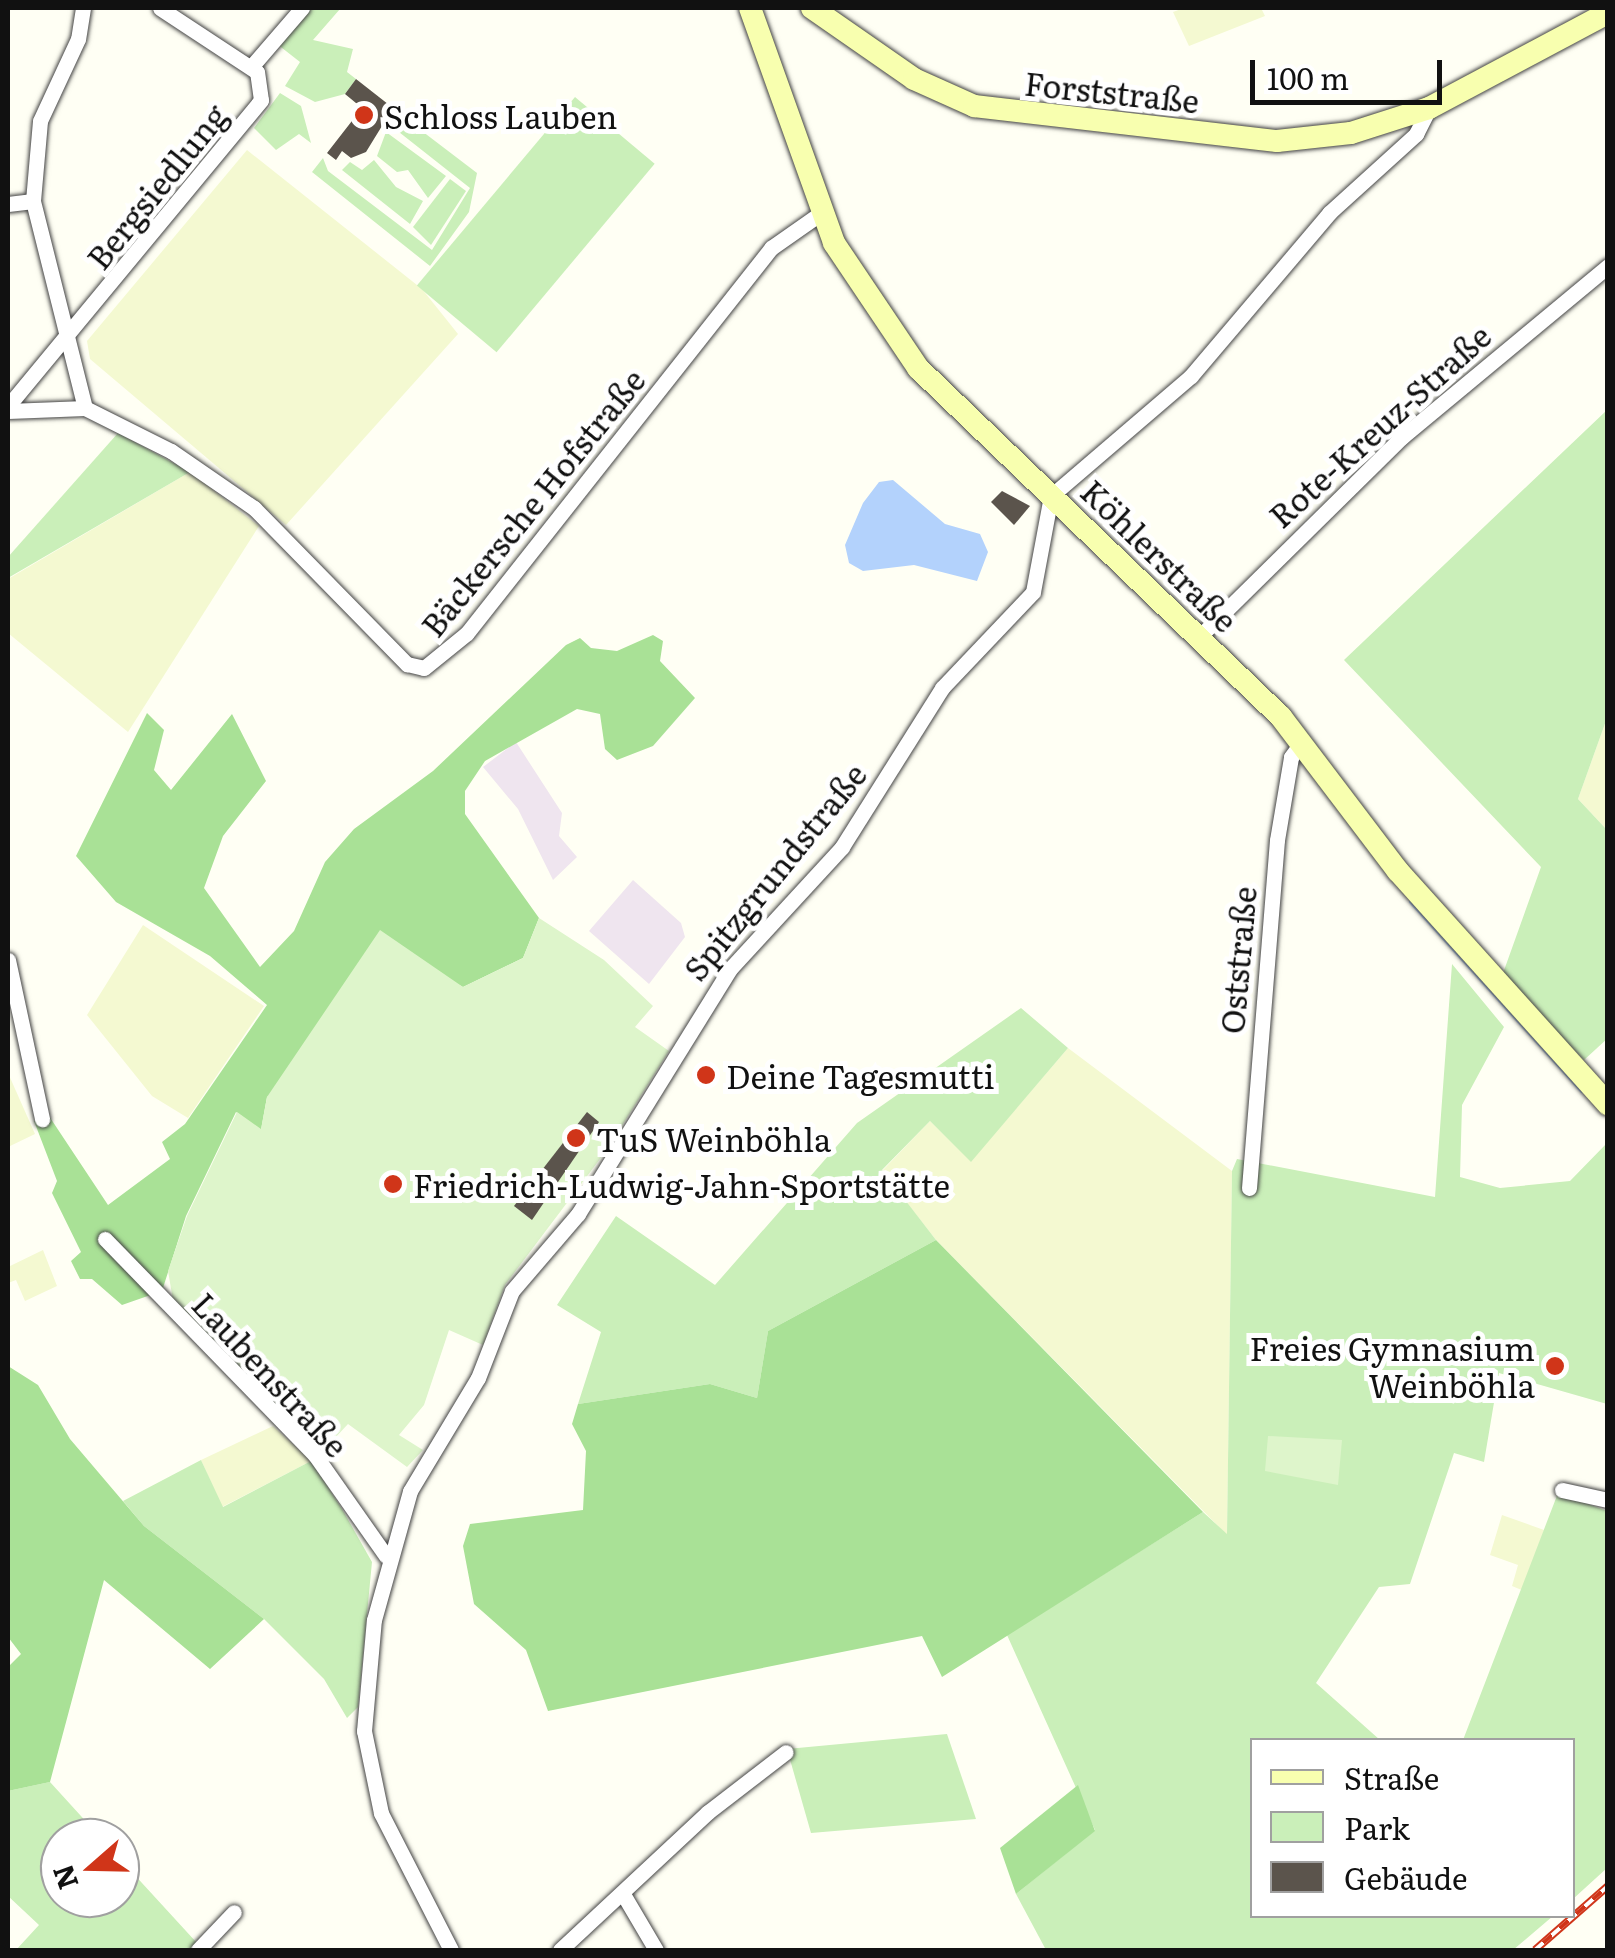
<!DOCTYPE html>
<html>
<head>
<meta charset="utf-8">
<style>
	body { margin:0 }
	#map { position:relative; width:1615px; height:1958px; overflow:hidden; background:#fffff4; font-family:Literata,serif }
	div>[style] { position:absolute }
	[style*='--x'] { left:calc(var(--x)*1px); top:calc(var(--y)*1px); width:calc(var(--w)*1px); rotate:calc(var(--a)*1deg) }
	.industrial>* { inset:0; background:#efe5ef }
	.farmland>* { inset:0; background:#f4f9d1 }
	.green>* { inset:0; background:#caefb9; transform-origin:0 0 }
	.forest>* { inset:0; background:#a9e196 }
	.pitch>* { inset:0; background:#def5cb }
	.water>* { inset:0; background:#b3d2fc }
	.stream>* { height:4px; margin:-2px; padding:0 2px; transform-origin:2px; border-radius:2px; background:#b3d2fc }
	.building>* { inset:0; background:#5b544c }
	.roads { filter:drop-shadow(0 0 2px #444) drop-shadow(0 0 2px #444) }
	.street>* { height:15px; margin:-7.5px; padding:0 7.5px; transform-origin:7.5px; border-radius:7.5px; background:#fff }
	.secondary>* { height:22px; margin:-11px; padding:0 11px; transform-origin:11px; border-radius:11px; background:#f8ffaf }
	.rail>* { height:8px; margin-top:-4px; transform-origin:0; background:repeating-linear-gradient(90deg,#fff 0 11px,#d03519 0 22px); box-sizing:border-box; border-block:2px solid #d03519 }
	.dots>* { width:28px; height:28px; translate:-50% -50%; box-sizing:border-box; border:5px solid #fff; border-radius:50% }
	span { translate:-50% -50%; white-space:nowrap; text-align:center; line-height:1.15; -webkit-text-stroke:10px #fff; paint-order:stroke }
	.street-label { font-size:32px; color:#111 }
	.poi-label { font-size:32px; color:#111 }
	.left { translate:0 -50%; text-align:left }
	.right { translate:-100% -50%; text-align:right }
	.frame { position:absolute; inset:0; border:10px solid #111; pointer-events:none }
	.legend { position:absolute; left:1250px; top:1738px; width:325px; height:180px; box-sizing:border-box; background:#fff; border:2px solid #a0a0a0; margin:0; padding:12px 18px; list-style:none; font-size:30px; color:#111 }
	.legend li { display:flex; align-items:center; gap:20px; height:50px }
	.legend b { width:50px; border:2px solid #a0a0a0 }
	.north { position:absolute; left:40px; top:1818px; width:100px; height:100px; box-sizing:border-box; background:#fff; border:2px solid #a0a0a0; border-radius:50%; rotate:250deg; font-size:28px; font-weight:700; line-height:40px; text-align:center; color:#111 }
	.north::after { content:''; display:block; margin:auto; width:35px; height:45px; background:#d03519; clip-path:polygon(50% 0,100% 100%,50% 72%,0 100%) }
	.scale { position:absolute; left:1250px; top:60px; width:192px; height:45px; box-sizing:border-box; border:5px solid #111; border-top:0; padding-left:12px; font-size:30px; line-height:35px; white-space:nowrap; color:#111; -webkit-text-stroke:8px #fff; paint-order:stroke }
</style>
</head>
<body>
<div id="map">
	<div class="industrial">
		<div style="clip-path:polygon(516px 742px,562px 813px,559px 836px,577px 857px,553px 880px,518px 809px,483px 767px)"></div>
		<div style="clip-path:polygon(633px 880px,681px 923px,685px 937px,649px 984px,589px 931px)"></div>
	</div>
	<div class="farmland">
		<div style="clip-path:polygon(1184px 8px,1261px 8px,1265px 16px,1189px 46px,1173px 12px)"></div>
		<div style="clip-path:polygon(247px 150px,422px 289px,458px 334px,286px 525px,90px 359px,87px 341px)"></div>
		<div style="clip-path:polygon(190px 472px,259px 526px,128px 732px,8px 633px,8px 579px)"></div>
		<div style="clip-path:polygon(1607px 718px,1607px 830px,1578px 799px)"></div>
		<div style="clip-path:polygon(143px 925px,264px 1006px,188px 1118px,152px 1096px,87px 1015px)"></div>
		<div style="clip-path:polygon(1068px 1048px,1232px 1171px,1227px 1535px,936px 1240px,882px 1171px,930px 1121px,971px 1161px)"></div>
		<div style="clip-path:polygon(8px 1073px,35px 1134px,8px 1147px)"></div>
		<div style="clip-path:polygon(43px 1250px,57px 1286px,25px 1301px,16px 1280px,8px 1283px,8px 1267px)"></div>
		<div style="clip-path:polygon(273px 1426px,311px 1461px,222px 1507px,201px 1460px)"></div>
		<div style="clip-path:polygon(1502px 1515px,1544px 1530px,1524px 1591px,1512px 1586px,1518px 1565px,1490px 1555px)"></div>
	</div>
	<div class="green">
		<div style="clip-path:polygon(308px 8px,340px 9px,313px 40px,353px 49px,347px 72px,356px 79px,345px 94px,315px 102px,285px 86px,300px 62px,277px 44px)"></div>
		<div style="clip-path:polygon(280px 93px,301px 106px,311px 143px,299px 134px,276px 150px,254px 128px)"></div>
		<div style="left:575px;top:97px;width:104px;height:246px;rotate:40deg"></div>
		<div style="clip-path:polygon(393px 109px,477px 173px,469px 212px,430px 266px,312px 172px,323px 158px,328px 171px,432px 250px,470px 188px,385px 121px,371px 132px)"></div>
		<div style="clip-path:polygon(386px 132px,446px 176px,428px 198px,408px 170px,397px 172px,377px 156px)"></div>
		<div style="clip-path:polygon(374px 160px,396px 187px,423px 201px,410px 224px,342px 170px,350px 162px,362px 170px)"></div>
		<div style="clip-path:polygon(450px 179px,466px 191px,431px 245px,413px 227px)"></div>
		<div style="clip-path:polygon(1607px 410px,1607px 718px,1578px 799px,1607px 830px,1608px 1038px,1584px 1060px,1502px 976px,1541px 867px,1344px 660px)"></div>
		<div style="clip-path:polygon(118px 433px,190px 472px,8px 578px,8px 557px)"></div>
		<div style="clip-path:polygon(1452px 964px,1504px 1027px,1462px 1105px,1460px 1177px,1500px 1188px,1570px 1181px,1607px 1143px,1607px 1404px,1499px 1373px,1484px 1462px,1454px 1453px,1410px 1584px,1379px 1587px,1316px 1683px,1380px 1740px,1252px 1740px,1252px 1916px,1553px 1916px,1513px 1950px,1046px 1950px,1016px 1894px,1095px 1830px,1007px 1635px,1203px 1512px,1227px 1534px,1232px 1171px,1237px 1159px,1435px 1197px)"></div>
		<div style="clip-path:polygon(1021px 1008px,1068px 1048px,971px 1162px,930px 1121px,882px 1170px,936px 1240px,768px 1331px,757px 1398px,710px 1384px,578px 1404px,601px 1332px,557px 1305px,616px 1216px,715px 1285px,857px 1123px)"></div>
		<div style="clip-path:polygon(201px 1460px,223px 1507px,311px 1461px,342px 1509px,372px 1562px,358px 1707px,347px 1718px,324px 1679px,264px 1619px,144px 1526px,123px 1501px)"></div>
		<div style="clip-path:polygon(1558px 1493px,1607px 1511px,1607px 1868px,1573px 1899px,1572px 1740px,1463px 1740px)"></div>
		<div style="clip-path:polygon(947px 1734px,976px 1819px,811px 1833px,787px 1749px)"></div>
		<div style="clip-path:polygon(50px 1782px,101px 1838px,60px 1838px,60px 1898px,120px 1898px,120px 1859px,197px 1943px,194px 1950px,16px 1950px,39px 1925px,8px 1896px,8px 1791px)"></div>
	</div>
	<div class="forest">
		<div style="clip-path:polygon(653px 635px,663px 641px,660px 661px,695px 698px,653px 746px,617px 760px,605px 749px,600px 714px,577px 709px,485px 761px,465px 791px,465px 814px,539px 918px,523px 958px,463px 987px,444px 977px,267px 1097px,261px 1130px,236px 1112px,186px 1216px,162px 1291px,122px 1305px,92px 1279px,80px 1279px,71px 1261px,81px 1252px,52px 1193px,57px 1181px,34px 1121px,49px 1116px,108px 1205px,170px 1159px,162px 1142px,185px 1124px,267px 1005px,210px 956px,116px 902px,76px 856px,147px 713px,164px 730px,154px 770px,171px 790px,232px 714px,266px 781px,223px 836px,204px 888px,260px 967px,294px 931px,325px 862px,354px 829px,433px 771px,566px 645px,580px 638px,591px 648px,617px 651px)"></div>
		<div style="clip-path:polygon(936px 1240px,1203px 1512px,942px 1677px,922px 1636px,548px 1711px,526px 1650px,474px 1604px,463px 1546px,470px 1524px,583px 1510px,586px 1451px,572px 1424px,578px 1404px,710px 1384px,757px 1398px,768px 1331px)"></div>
		<div style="clip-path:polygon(8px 1366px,38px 1385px,70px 1439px,144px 1526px,264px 1619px,210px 1669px,104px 1580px,50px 1782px,8px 1791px,8px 1667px,21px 1654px,8px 1637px)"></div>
		<div style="clip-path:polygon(1078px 1785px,1095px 1831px,1016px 1894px,1000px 1848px)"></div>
	</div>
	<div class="pitch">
		<div style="clip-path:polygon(539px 918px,604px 960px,653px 1006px,635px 1027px,669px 1051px,606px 1151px,505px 1285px,483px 1345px,449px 1330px,424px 1405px,399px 1435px,423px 1450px,407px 1467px,348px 1424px,320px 1454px,173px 1300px,168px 1271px,187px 1216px,237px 1112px,261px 1129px,267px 1097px,380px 930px,463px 987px,523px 958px)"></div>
		<div style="clip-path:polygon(1268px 1436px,1342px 1440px,1338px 1485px,1265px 1471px)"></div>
	</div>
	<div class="water">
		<div style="clip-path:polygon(893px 480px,945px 524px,980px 534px,988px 552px,977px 581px,914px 565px,863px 571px,849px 563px,845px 545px,863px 503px,879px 482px)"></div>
	</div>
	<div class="stream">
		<div style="--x:1411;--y:902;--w:255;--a:47.9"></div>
	</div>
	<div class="building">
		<div style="clip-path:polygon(356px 79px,393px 108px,366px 152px,351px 158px,342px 151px,336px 160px,327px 153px,362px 108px,345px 94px)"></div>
		<div style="clip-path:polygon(1002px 491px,1030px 506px,1014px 525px,991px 502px)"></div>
		<div style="clip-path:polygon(587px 1112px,599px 1122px,532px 1220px,514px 1206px)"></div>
	</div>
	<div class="roads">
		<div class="street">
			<div style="--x:83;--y:8;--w:31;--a:99"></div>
			<div style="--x:78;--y:39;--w:90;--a:114.9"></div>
			<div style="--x:40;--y:121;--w:80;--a:95"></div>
			<div style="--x:33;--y:201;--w:213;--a:75.9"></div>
			<div style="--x:251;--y:67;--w:78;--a:-49.2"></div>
			<div style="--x:8;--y:204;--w:25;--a:-7"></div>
			<div style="--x:8;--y:406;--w:397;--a:-50.4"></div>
			<div style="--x:261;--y:100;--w:28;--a:-98"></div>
			<div style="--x:257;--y:72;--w:116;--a:-146.6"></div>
			<div style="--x:8;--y:411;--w:77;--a:-2.2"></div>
			<div style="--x:85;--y:408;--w:96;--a:26.6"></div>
			<div style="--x:171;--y:451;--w:101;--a:34.5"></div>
			<div style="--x:254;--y:508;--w:219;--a:45.6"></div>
			<div style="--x:407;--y:664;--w:17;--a:13"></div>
			<div style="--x:424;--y:668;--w:55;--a:-39.1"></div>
			<div style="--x:467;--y:633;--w:491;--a:-51.7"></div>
			<div style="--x:771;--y:248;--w:61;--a:-35"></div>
			<div style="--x:1199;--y:637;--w:285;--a:-44.6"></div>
			<div style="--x:1402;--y:437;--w:268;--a:-39.7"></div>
			<div style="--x:8;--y:960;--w:163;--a:77.9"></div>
			<div style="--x:1249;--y:1188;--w:349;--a:-85.4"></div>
			<div style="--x:1277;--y:840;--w:84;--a:-80.4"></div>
			<div style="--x:1291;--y:757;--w:19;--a:-54"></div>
			<div style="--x:105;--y:1239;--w:301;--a:45.8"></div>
			<div style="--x:315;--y:1455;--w:123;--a:54.9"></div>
			<div style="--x:1562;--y:1490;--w:47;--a:12.3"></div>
			<div style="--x:623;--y:1894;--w:65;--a:59.5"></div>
			<div style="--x:198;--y:1950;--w:52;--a:-46.5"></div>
			<div style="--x:451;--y:1950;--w:154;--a:-117.1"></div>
			<div style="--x:381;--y:1813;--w:84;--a:-101.7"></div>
			<div style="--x:364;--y:1731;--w:111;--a:-84.9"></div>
			<div style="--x:374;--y:1620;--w:134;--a:-74.4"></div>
			<div style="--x:410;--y:1491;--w:132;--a:-59"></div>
			<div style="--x:478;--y:1378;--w:93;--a:-68.7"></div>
			<div style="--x:512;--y:1291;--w:101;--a:-49.4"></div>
			<div style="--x:578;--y:1214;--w:287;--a:-58.2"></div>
			<div style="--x:729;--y:970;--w:167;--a:-47.4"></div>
			<div style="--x:842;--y:847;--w:188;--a:-57.8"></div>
			<div style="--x:942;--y:688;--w:132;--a:-46.5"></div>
			<div style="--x:1033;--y:592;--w:98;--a:-79.4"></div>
			<div style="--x:1051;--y:496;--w:184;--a:-40.6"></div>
			<div style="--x:1191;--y:376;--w:214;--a:-49.7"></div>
			<div style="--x:1329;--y:213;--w:118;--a:-42.2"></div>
			<div style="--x:1416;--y:134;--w:29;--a:-63"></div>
			<div style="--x:560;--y:1950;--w:202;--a:-43"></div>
			<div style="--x:708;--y:1812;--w:98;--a:-37.6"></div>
		</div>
		<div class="secondary">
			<div style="--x:750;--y:8;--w:250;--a:70.3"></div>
			<div style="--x:834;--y:243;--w:151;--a:56.1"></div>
			<div style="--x:918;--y:368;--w:504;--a:43.87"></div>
			<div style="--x:1281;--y:717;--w:193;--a:52.8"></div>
			<div style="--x:1398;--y:871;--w:314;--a:48"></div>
			<div style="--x:812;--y:8;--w:124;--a:34.8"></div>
			<div style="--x:914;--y:79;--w:66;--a:24.2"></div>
			<div style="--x:974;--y:106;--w:305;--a:6.6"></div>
			<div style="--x:1277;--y:141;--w:74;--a:-6.2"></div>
			<div style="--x:1351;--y:133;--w:82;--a:-17.8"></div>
			<div style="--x:1429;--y:108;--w:203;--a:-28"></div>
		</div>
	</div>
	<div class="rail">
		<div style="--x:1535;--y:1950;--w:97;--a:-41.2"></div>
	</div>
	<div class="dots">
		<div style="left:364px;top:115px;background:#d03519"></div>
		<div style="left:706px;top:1075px;background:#d03519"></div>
		<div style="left:576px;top:1138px;background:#d03519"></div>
		<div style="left:393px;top:1184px;background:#d03519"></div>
		<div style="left:1555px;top:1366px;background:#d03519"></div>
	</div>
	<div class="street-label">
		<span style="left:1112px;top:91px;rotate:6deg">Forststraße</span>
		<span style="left:156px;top:186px;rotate:-51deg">Bergsiedlung</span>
		<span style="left:1379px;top:425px;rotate:-42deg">Rote-Kreuz-Straße</span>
		<span style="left:532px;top:502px;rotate:-51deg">Bäckersche Hofstraße</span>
		<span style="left:1160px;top:555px;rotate:44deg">Köhlerstraße</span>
		<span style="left:774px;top:871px;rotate:-51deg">Spitzgrundstraße</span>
		<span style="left:1237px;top:960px;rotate:-85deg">Oststraße</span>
		<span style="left:271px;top:1374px;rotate:47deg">Laubenstraße</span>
	</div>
	<div class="poi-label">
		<span class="left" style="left:384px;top:115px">Schloss Lauben</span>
		<span class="left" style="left:726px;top:1075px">Deine Tagesmutti</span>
		<span class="left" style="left:596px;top:1138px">TuS Weinböhla</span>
		<span class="left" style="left:413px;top:1184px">Friedrich-Ludwig-Jahn-Sportstätte</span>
		<span class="right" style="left:1535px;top:1366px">Freies Gymnasium<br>Weinböhla</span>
	</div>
	<div class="frame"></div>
	<ul class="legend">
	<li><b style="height:12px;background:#f8ffaf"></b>Straße</li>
	<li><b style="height:28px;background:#caefb9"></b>Park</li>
	<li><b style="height:28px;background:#5b544c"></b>Gebäude</li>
	</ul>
	<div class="north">N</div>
	<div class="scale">100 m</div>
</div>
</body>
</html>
